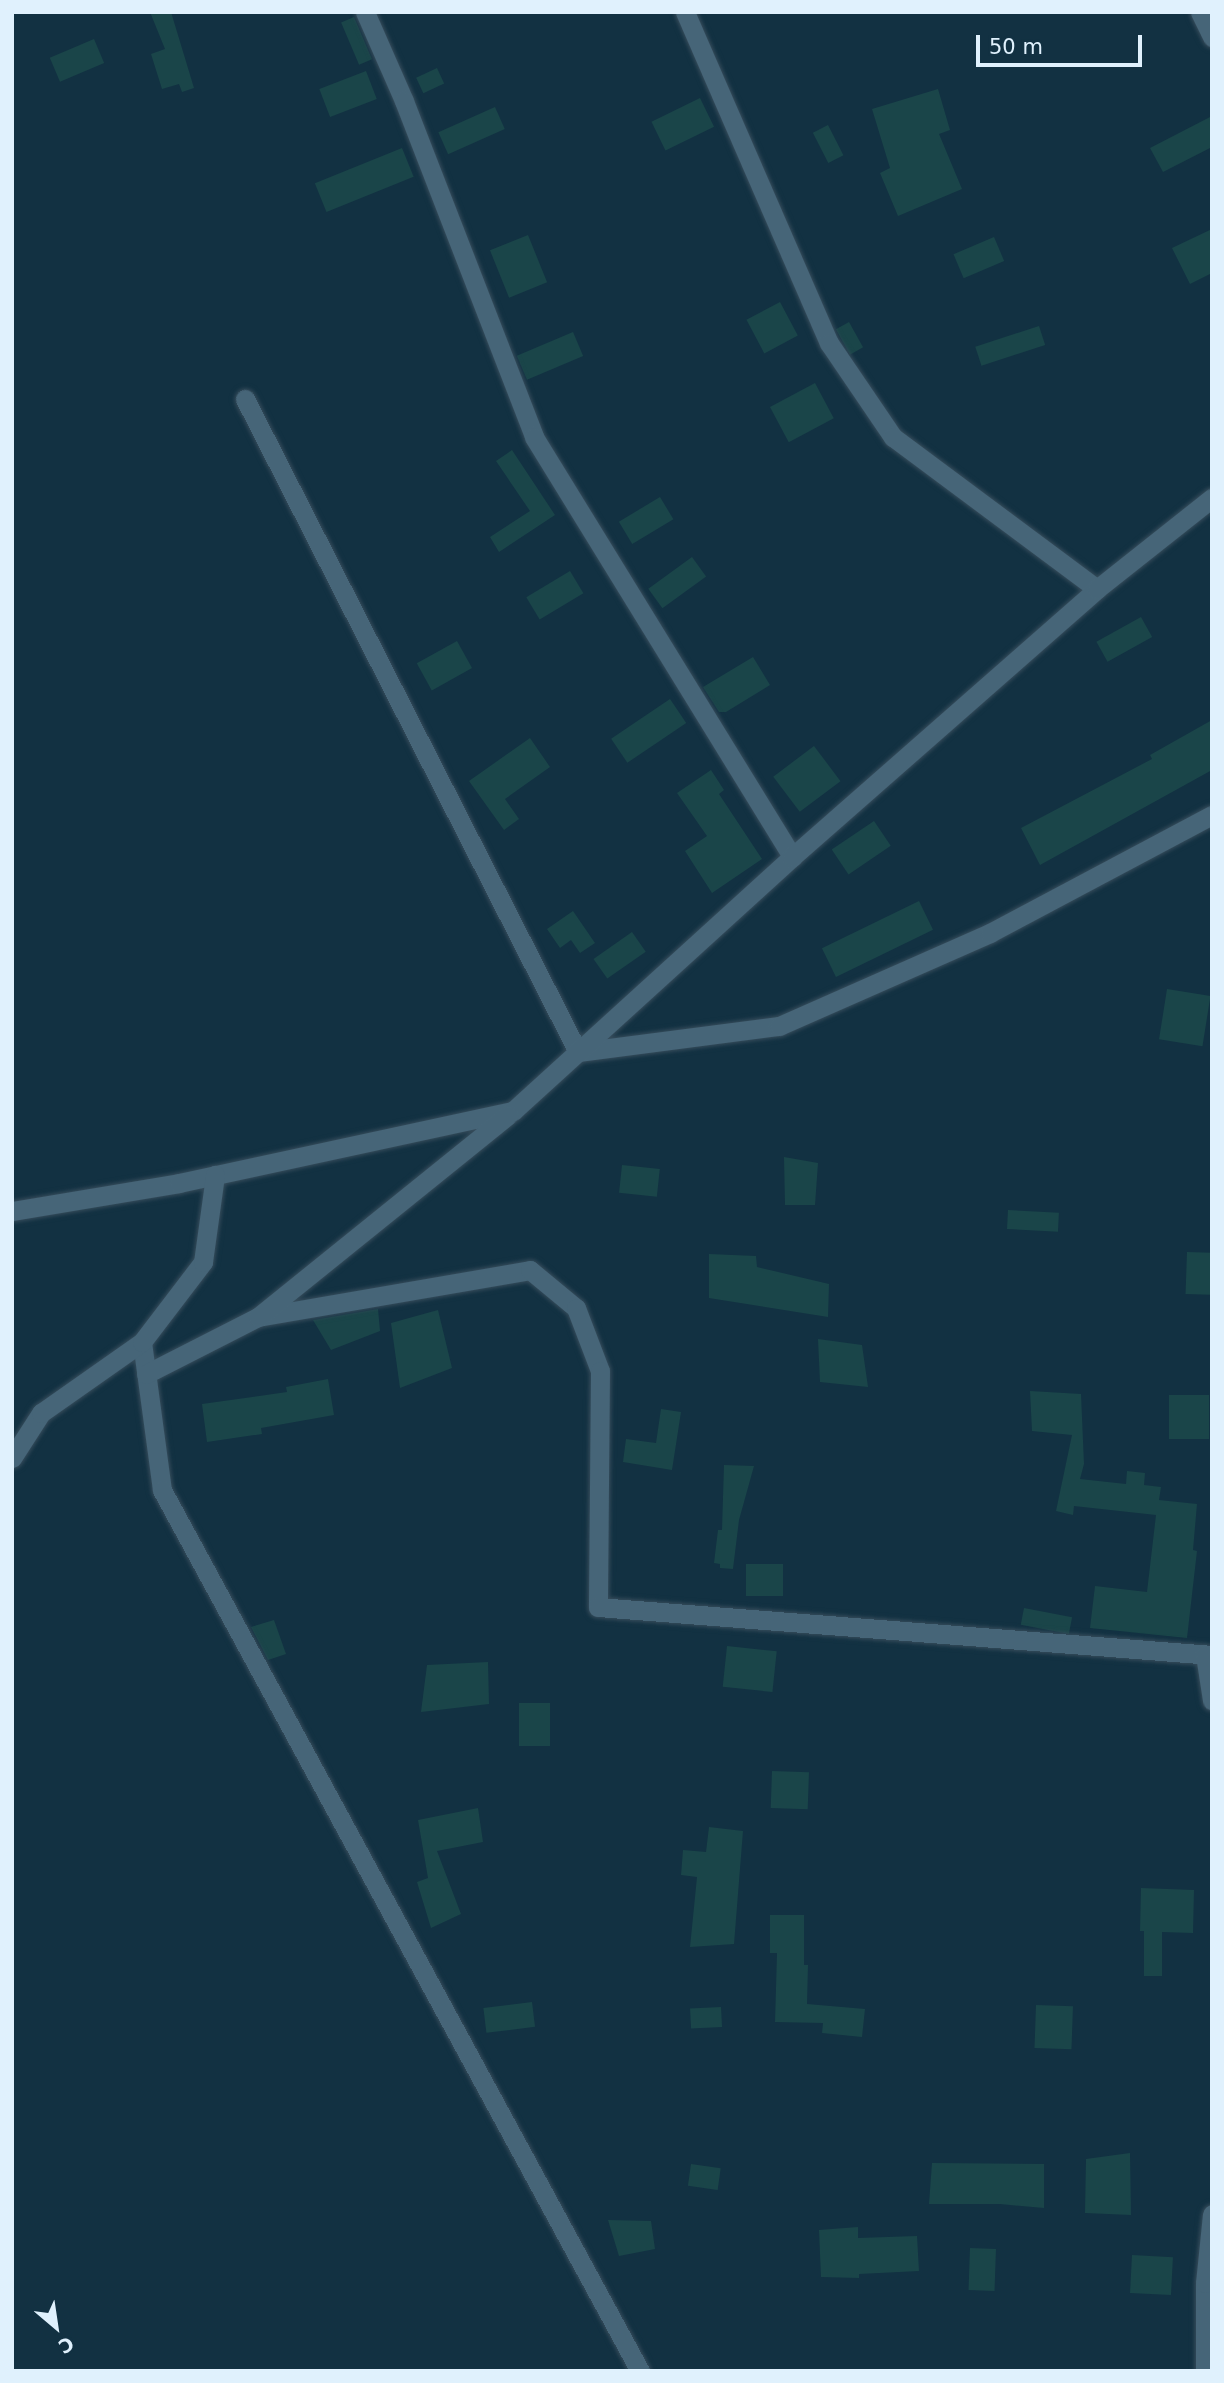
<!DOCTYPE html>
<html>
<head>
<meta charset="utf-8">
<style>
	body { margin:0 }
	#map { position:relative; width:1224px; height:2383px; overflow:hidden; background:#123142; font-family:"DejaVu Sans",sans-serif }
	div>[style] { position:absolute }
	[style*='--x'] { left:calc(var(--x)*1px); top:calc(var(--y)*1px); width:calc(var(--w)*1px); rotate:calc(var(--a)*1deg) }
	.building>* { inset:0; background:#1a4549; transform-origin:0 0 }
	.roads { filter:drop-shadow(0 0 2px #364c5b) drop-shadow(0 0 2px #364c5b) }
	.minor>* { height:19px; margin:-9.5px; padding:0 9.5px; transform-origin:9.5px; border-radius:9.5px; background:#466578 }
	span { translate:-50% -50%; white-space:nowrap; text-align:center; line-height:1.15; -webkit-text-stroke:7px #123142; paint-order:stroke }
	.frame { position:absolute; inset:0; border:14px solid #e0f1fd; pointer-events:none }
	.north { position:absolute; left:21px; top:2292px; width:70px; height:70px; -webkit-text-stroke:5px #123142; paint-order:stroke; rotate:151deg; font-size:19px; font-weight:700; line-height:28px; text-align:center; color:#e0f1fd }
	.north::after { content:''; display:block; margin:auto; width:24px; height:32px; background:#e0f1fd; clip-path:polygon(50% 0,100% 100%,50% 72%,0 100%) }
	.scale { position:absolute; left:976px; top:35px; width:166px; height:32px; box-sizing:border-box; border:4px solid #e0f1fd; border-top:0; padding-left:9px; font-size:21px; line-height:24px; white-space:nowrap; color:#e0f1fd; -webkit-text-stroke:5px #123142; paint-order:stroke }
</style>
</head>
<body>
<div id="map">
	<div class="building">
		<div style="clip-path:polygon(150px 12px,171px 12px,194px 88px,182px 92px,179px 84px,162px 89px,151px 54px,165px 49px)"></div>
		<div style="left:354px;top:17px;width:46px;height:14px;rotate:67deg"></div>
		<div style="left:94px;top:39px;width:26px;height:48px;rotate:67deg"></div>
		<div style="left:437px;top:68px;width:17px;height:23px;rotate:65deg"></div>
		<div style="left:366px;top:71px;width:30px;height:50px;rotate:69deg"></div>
		<div style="clip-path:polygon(938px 89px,950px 130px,939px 134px,962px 189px,898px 216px,880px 173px,890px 168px,872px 109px)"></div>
		<div style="left:700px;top:98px;width:32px;height:54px;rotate:64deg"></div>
		<div style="left:495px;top:107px;width:24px;height:62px;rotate:66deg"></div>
		<div style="clip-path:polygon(1212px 116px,1212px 147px,1163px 172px,1150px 148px)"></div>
		<div style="left:828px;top:125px;width:34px;height:17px;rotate:63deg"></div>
		<div style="left:402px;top:148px;width:31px;height:94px;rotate:68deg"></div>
		<div style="clip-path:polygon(1212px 229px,1212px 273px,1190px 284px,1172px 248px)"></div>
		<div style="left:528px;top:235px;width:51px;height:41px;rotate:68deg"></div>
		<div style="left:994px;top:237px;width:26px;height:44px;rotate:67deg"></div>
		<div style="left:780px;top:302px;width:38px;height:38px;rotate:62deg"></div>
		<div style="left:849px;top:322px;width:29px;height:15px;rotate:61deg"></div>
		<div style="left:1039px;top:326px;width:20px;height:67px;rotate:72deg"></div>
		<div style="left:573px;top:332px;width:26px;height:61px;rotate:67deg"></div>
		<div style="left:815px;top:383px;width:40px;height:51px;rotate:62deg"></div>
		<div style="clip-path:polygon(512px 450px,555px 515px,499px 552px,490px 537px,530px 511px,496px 461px)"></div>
		<div style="left:660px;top:497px;width:26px;height:48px;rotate:59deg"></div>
		<div style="left:692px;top:557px;width:24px;height:54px;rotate:54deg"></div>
		<div style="left:570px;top:571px;width:26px;height:51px;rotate:59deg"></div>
		<div style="left:1141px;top:617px;width:23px;height:51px;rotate:61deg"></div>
		<div style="left:457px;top:641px;width:31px;height:46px;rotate:61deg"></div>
		<div style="clip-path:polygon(753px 657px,770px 685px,726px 712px,719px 712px,703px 687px)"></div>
		<div style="left:670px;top:699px;width:29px;height:71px;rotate:56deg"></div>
		<div style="clip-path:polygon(1212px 720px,1212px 770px,1040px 865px,1021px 828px,1152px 759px,1150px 755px)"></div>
		<div style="clip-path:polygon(530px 738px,550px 767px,505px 799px,519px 819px,504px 830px,469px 781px)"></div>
		<div style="left:814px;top:746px;width:44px;height:51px;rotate:53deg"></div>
		<div style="clip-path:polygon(711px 770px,724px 790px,719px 794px,762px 859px,712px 893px,685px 851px,707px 836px,677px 793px)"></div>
		<div style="left:874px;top:821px;width:30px;height:51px;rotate:56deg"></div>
		<div style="left:919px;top:901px;width:32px;height:108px;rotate:64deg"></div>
		<div style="clip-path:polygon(573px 911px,595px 943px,580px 953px,571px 940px,560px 948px,547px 929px)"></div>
		<div style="left:632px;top:932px;width:24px;height:47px;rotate:55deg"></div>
		<div style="left:1167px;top:989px;width:44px;height:51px;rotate:9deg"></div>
		<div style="clip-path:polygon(784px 1157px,818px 1163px,815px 1205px,785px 1205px)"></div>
		<div style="left:622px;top:1165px;width:38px;height:28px;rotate:6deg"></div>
		<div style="left:1008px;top:1210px;width:51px;height:19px;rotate:3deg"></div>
		<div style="left:1187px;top:1252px;width:25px;height:42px;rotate:2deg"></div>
		<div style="clip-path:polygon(709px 1254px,756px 1256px,757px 1267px,829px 1284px,828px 1317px,709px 1298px)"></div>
		<div style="clip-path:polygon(378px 1309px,380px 1331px,331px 1350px,313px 1320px)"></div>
		<div style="clip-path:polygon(438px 1310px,452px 1368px,400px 1388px,391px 1323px)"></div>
		<div style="clip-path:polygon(818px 1339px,862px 1345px,868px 1387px,820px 1382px)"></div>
		<div style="clip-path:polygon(328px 1379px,334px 1415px,261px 1428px,262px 1434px,207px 1442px,202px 1404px,287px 1392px,286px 1387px)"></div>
		<div style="clip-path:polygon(1030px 1391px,1081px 1394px,1084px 1464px,1080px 1479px,1126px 1484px,1127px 1471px,1145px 1473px,1144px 1485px,1161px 1487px,1159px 1500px,1197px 1504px,1193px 1550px,1197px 1551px,1187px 1638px,1090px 1628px,1095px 1586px,1147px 1592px,1156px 1515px,1074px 1506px,1073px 1515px,1056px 1511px,1072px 1435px,1032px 1431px)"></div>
		<div style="left:1169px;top:1395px;width:40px;height:44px"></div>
		<div style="clip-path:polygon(661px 1409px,681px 1412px,672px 1470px,623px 1462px,626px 1439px,656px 1443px)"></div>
		<div style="clip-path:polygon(724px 1465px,754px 1466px,739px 1520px,733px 1569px,720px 1568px,720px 1564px,714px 1563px,718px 1530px,722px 1530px)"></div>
		<div style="left:746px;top:1564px;width:37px;height:32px"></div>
		<div style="left:1024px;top:1608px;width:49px;height:17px;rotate:11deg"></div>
		<div style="clip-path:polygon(274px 1620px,286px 1654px,268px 1660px,251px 1627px)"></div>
		<div style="left:727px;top:1646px;width:50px;height:41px;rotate:6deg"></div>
		<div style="clip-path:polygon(488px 1662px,489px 1704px,421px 1712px,427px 1665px)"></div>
		<div style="left:550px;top:1703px;width:43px;height:31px;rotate:90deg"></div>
		<div style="left:772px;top:1771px;width:37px;height:37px;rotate:2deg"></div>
		<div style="clip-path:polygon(478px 1808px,483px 1842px,437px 1851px,461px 1914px,431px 1928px,417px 1882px,428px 1878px,418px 1820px)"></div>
		<div style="clip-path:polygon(709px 1827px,743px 1831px,734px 1944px,690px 1947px,697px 1877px,681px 1875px,683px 1850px,706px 1852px)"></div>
		<div style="clip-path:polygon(1141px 1888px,1194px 1890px,1193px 1933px,1162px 1932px,1162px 1976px,1144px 1976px,1144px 1931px,1140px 1931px)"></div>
		<div style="clip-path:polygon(770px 1915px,804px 1915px,804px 1965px,808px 1965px,807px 2004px,865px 2009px,862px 2037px,822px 2033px,823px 2023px,775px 2022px,777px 1953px,770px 1953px)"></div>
		<div style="left:532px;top:2002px;width:25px;height:49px;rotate:83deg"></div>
		<div style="left:1036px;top:2005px;width:37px;height:43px;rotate:2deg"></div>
		<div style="left:721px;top:2007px;width:20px;height:31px;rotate:87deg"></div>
		<div style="clip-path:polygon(1130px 2153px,1131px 2215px,1085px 2213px,1086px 2159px)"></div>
		<div style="clip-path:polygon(932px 2163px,1044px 2164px,1044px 2208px,1000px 2204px,929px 2204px)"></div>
		<div style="left:691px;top:2164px;width:30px;height:22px;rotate:8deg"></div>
		<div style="clip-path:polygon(608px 2220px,651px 2221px,655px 2249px,619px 2256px)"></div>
		<div style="clip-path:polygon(858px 2227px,858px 2238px,917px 2236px,919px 2271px,859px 2274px,859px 2278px,821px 2277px,819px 2230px)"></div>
		<div style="left:970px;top:2248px;width:26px;height:42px;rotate:2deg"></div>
		<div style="left:1132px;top:2255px;width:41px;height:38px;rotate:3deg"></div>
	</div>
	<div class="roads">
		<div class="minor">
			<div style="--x:365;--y:12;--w:97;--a:66.3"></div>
			<div style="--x:404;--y:101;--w:360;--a:68.8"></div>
			<div style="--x:534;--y:437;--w:493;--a:58.4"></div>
			<div style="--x:685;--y:12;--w:361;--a:66.5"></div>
			<div style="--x:829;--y:343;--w:114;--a:55.8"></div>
			<div style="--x:893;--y:437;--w:254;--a:36.7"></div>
			<div style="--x:1200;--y:12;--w:28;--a:64"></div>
			<div style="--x:245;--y:399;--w:733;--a:62.98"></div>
			<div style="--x:578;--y:1052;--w:203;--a:-7.4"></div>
			<div style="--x:779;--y:1026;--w:231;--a:-23.8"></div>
			<div style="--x:990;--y:933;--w:251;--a:-28"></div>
			<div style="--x:12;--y:1211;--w:169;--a:-9.5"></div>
			<div style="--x:179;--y:1183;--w:342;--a:-12.2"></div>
			<div style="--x:513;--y:1111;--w:377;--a:-42.3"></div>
			<div style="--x:792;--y:857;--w:406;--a:-41.3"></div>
			<div style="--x:1097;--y:589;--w:147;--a:-38.4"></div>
			<div style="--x:258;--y:1317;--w:276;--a:-9.8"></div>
			<div style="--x:530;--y:1270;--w:60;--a:39.6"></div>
			<div style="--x:576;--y:1308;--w:67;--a:69.1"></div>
			<div style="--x:600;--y:1371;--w:236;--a:90.5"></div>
			<div style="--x:598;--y:1607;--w:616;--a:4.47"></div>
			<div style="--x:142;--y:1342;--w:149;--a:82.3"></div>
			<div style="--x:162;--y:1490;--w:1002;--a:61.52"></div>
			<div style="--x:146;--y:1374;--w:126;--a:-27"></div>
			<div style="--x:258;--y:1317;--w:321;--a:-38.9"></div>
			<div style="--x:12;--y:1458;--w:54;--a:-57.2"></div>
			<div style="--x:41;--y:1413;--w:123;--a:-35.1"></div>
			<div style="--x:142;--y:1342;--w:101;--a:-52.7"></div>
			<div style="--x:203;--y:1262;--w:88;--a:-82.1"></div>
			<div style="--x:1205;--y:1655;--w:46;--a:81.2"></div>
			<div style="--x:1205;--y:2371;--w:88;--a:-90"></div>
			<div style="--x:1205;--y:2283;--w:69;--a:-84.2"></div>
		</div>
	</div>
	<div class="frame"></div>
	<div class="north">С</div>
	<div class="scale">50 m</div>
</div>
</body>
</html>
